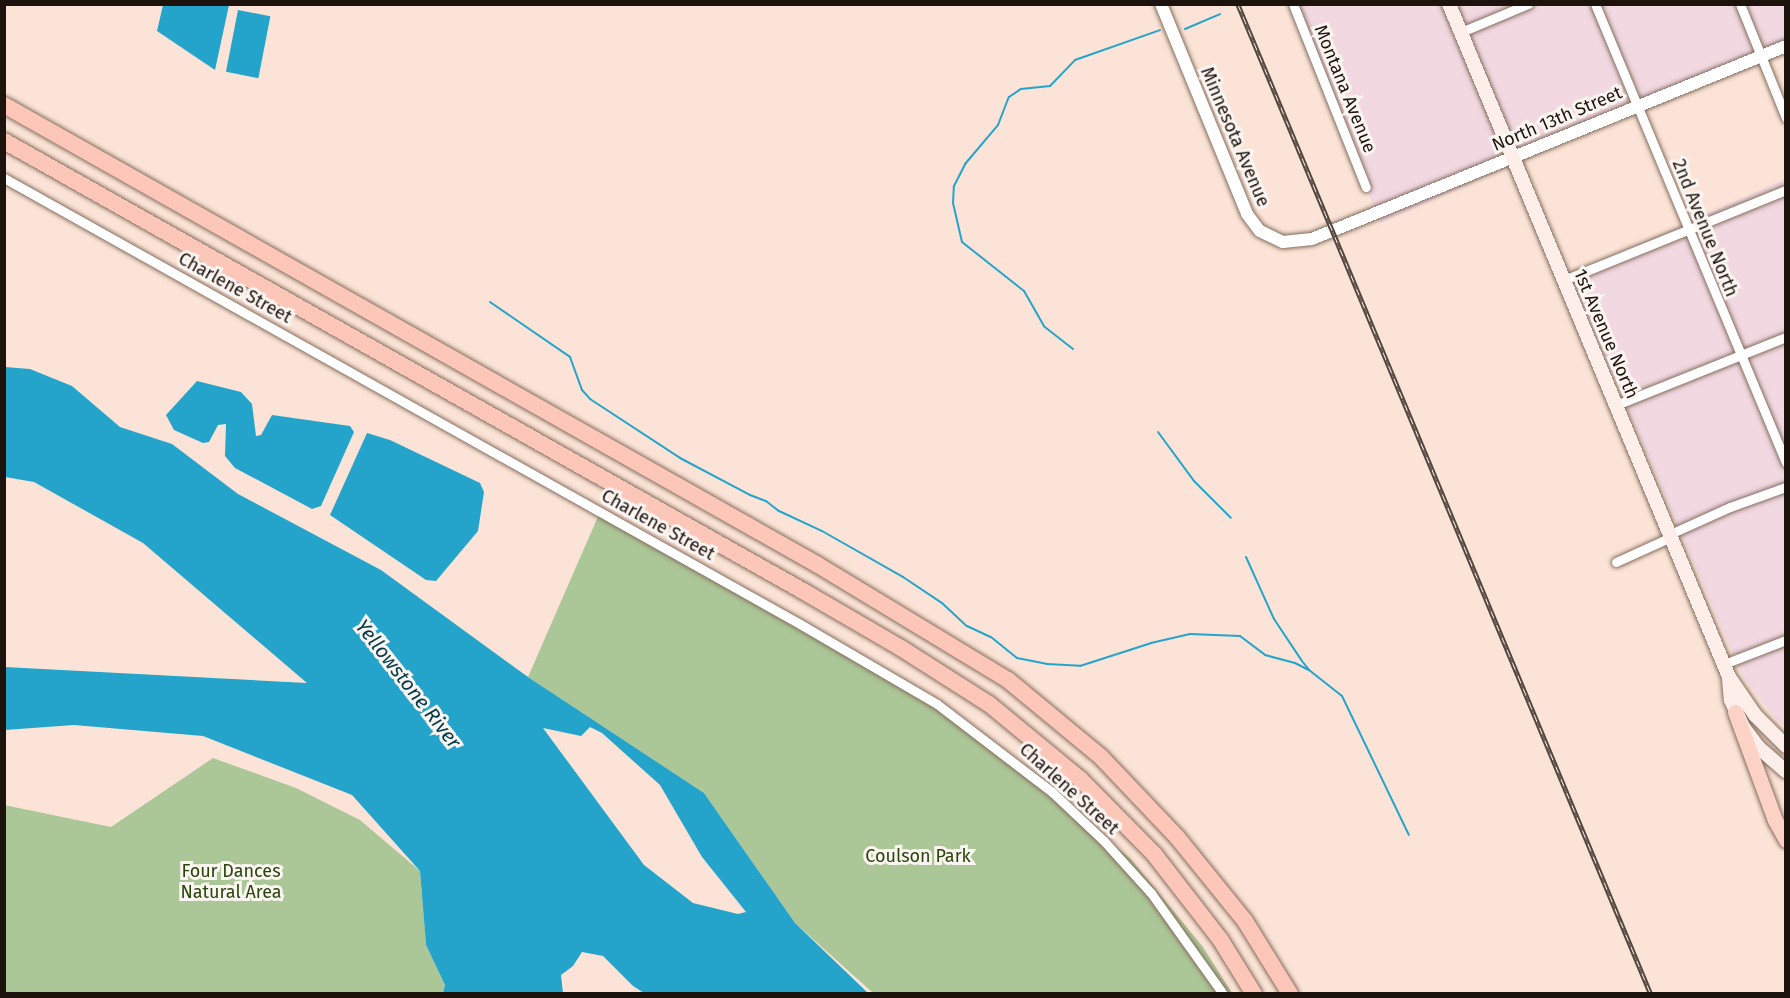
<!DOCTYPE html>
<html>
<head>
<meta charset="utf-8">
<style>
	body { margin:0 }
	#map { position:relative; width:1790px; height:998px; overflow:hidden; background:#fbe4d7; font-family:"Fira Sans",sans-serif }
	div>[style] { position:absolute }
	[style*='--x'] { left:calc(var(--x)*1px); top:calc(var(--y)*1px); width:calc(var(--w)*1px); rotate:calc(var(--a)*1deg) }
	.commercial>* { inset:0; background:#f1d8e1 }
	.green>* { inset:0; background:#abc697 }
	.water>* { inset:0; background:#25a4cb; transform-origin:0 0 }
	.stream>* { height:2px; margin:-1px; padding:0 1px; transform-origin:1px; border-radius:1px; background:#25a4cb }
	.roads { filter:drop-shadow(0 0 2px #866d5e) drop-shadow(0 0 2px #866d5e) }
	.minor>* { height:9px; margin:-4.5px; padding:0 4.5px; transform-origin:4.5px; border-radius:4.5px; background:#fff }
	.tertiary>* { height:12px; margin:-6px; padding:0 6px; transform-origin:6px; border-radius:6px; background:#fff }
	.secondary>* { height:14px; margin:-7px; padding:0 7px; transform-origin:7px; border-radius:7px; background:#feeeea }
	.trunk>* { height:15px; margin:-7.5px; padding:0 7.5px; transform-origin:7.5px; border-radius:7.5px; background:#fcd2c7 }
	.motorway>* { height:16px; margin:-8px; padding:0 8px; transform-origin:8px; border-radius:8px; background:#fcc6b9 }
	.rail>* { height:4.5px; margin-top:-2.25px; transform-origin:0; background:repeating-linear-gradient(90deg,#fbf5f2 0 7px,#54473f 0 14px); box-sizing:border-box; border-block:2px solid #54473f }
	span { translate:-50% -50%; white-space:nowrap; text-align:center; line-height:1.15; -webkit-text-stroke:6px #fbf5f2; paint-order:stroke }
	.street-label { font-size:18px; color:#1d130d }
	.park-label { font-size:18px; color:#29450c }
	.water-label { font-size:20px; color:#033a4a; font-style:italic }
	.frame { position:absolute; inset:0; border:6px solid #1d130d; pointer-events:none }
</style>
</head>
<body>
<div id="map">
	<div class="commercial">
		<div style="clip-path:polygon(1293px 5px,1785px 5px,1785px 47px,1380px 223px)"></div>
		<div style="clip-path:polygon(1785px 179px,1785px 726px,1776px 719px,1742px 675px,1570px 275px)"></div>
	</div>
	<div class="green">
		<div style="clip-path:polygon(600px 512px,937px 704px,1130px 858px,1203px 947px,1232px 993px,873px 993px,795px 923px,704px 793px,528px 677px)"></div>
		<div style="clip-path:polygon(213px 758px,296px 788px,360px 820px,420px 871px,426px 945px,445px 985px,443px 993px,5px 993px,4px 805px,111px 827px)"></div>
	</div>
	<div class="water">
		<div style="clip-path:polygon(163px 5px,229px 5px,215px 70px,157px 31px)"></div>
		<div style="left:238px;top:10px;width:33px;height:63px;rotate:11deg"></div>
		<div style="clip-path:polygon(evenodd,5px 367px,30px 369px,72px 386px,120px 427px,172px 444px,238px 494px,381px 570px,528px 677px,704px 793px,795px 923px,868px 993px,644px 993px,633px 986px,603px 956px,582px 952px,573px 966px,561px 975px,563px 993px,443px 993px,445px 985px,426px 945px,420px 871px,352px 795px,203px 736px,74px 725px,5px 730px,5px 667px,307px 683px,143px 543px,34px 482px,5px 477px,5px 367px,590px 727px,602px 733px,660px 785px,702px 857px,746px 912px,738px 914px,693px 903px,644px 865px,543px 728px,581px 736px,590px 727px)"></div>
		<div style="clip-path:polygon(197px 381px,241px 392px,252px 404px,256px 436px,261px 435px,272px 415px,350px 426px,354px 432px,321px 506px,312px 509px,235px 468px,225px 456px,226px 424px,218px 425px,209px 442px,203px 443px,174px 430px,166px 415px)"></div>
		<div style="clip-path:polygon(367px 433px,390px 440px,480px 483px,484px 492px,478px 531px,436px 581px,426px 580px,330px 515px)"></div>
	</div>
	<div class="stream">
		<div style="--x:1185;--y:29;--w:38;--a:-23"></div>
		<div style="--x:490;--y:302;--w:97;--a:34.5"></div>
		<div style="--x:570;--y:357;--w:35;--a:70"></div>
		<div style="--x:582;--y:390;--w:12;--a:48"></div>
		<div style="--x:590;--y:399;--w:108;--a:33.2"></div>
		<div style="--x:680;--y:458;--w:79;--a:27.9"></div>
		<div style="--x:750;--y:495;--w:17;--a:21"></div>
		<div style="--x:766;--y:501;--w:16;--a:38"></div>
		<div style="--x:779;--y:511;--w:47;--a:24.9"></div>
		<div style="--x:822;--y:531;--w:93;--a:29.6"></div>
		<div style="--x:903;--y:577;--w:47;--a:33.7"></div>
		<div style="--x:942;--y:603;--w:34;--a:43"></div>
		<div style="--x:967;--y:626;--w:26;--a:25"></div>
		<div style="--x:991;--y:637;--w:33;--a:39"></div>
		<div style="--x:1017;--y:658;--w:31;--a:11"></div>
		<div style="--x:1047;--y:664;--w:33;--a:3"></div>
		<div style="--x:1080;--y:666;--w:75;--a:-17.9"></div>
		<div style="--x:1151;--y:643;--w:40;--a:-13"></div>
		<div style="--x:1190;--y:634;--w:50;--a:2.3"></div>
		<div style="--x:1240;--y:636;--w:31;--a:37"></div>
		<div style="--x:1265;--y:655;--w:31;--a:15"></div>
		<div style="--x:1295;--y:663;--w:16;--a:27"></div>
		<div style="--x:1073;--y:349;--w:37;--a:-142"></div>
		<div style="--x:1044;--y:326;--w:40;--a:-119.7"></div>
		<div style="--x:1024;--y:291;--w:79;--a:-141.7"></div>
		<div style="--x:962;--y:242;--w:40;--a:-103"></div>
		<div style="--x:953;--y:203;--w:17;--a:-87"></div>
		<div style="--x:954;--y:186;--w:25;--a:-63"></div>
		<div style="--x:965;--y:164;--w:51;--a:-49.8"></div>
		<div style="--x:998;--y:125;--w:30;--a:-69"></div>
		<div style="--x:1009;--y:97;--w:14;--a:-34"></div>
		<div style="--x:1021;--y:89;--w:29;--a:-6"></div>
		<div style="--x:1050;--y:86;--w:36;--a:-46"></div>
		<div style="--x:1075;--y:60;--w:90;--a:-19.4"></div>
		<div style="--x:1158;--y:432;--w:61;--a:53.7"></div>
		<div style="--x:1194;--y:481;--w:52;--a:45"></div>
		<div style="--x:1246;--y:557;--w:68;--a:65.7"></div>
		<div style="--x:1274;--y:619;--w:50;--a:56.3"></div>
		<div style="--x:1302;--y:661;--w:11;--a:52"></div>
		<div style="--x:1309;--y:670;--w:42;--a:38.2"></div>
		<div style="--x:1342;--y:696;--w:154;--a:64.3"></div>
	</div>
	<div class="roads">
		<div class="minor">
			<div style="--x:1293;--y:4;--w:197;--a:68.3"></div>
			<div style="--x:1595;--y:4;--w:497;--a:67.4"></div>
			<div style="--x:1740;--y:4;--w:123;--a:68"></div>
			<div style="--x:1461;--y:32;--w:73;--a:-22.7"></div>
			<div style="--x:4;--y:178;--w:912;--a:29.26"></div>
			<div style="--x:800;--y:624;--w:159;--a:30.3"></div>
			<div style="--x:937;--y:704;--w:145;--a:37.4"></div>
			<div style="--x:1052;--y:792;--w:71;--a:43.3"></div>
			<div style="--x:1104;--y:841;--w:70;--a:47.9"></div>
			<div style="--x:1151;--y:893;--w:124;--a:54.5"></div>
			<div style="--x:1564;--y:280;--w:240;--a:-22.1"></div>
			<div style="--x:1616;--y:405;--w:183;--a:-21.8"></div>
			<div style="--x:1670;--y:534;--w:66;--a:-24.2"></div>
			<div style="--x:1730;--y:507;--w:59;--a:-19.7"></div>
			<div style="--x:1616;--y:562;--w:60;--a:-24.4"></div>
			<div style="--x:1724;--y:664;--w:66;--a:-21.2"></div>
		</div>
		<div class="tertiary">
			<div style="--x:1161;--y:4;--w:227;--a:67.7"></div>
			<div style="--x:1247;--y:214;--w:21;--a:53"></div>
			<div style="--x:1260;--y:231;--w:25;--a:26"></div>
			<div style="--x:1283;--y:242;--w:29;--a:-6"></div>
			<div style="--x:1312;--y:239;--w:512;--a:-22.15"></div>
		</div>
		<div class="secondary">
			<div style="--x:1449;--y:4;--w:729;--a:67.41"></div>
			<div style="--x:1729;--y:677;--w:46;--a:55.6"></div>
			<div style="--x:1755;--y:715;--w:44;--a:45"></div>
			<div style="--x:1729;--y:679;--w:21;--a:85"></div>
			<div style="--x:1731;--y:700;--w:30;--a:66"></div>
			<div style="--x:1743;--y:727;--w:25;--a:53"></div>
			<div style="--x:1758;--y:747;--w:37;--a:41"></div>
		</div>
		<div class="trunk">
			<div style="--x:1735;--y:712;--w:115;--a:69.7"></div>
			<div style="--x:1775;--y:820;--w:23;--a:61"></div>
		</div>
		<div class="motorway">
			<div style="--x:4;--y:105;--w:935;--a:29.47"></div>
			<div style="--x:818;--y:565;--w:222;--a:31.2"></div>
			<div style="--x:1008;--y:680;--w:121;--a:39.6"></div>
			<div style="--x:1101;--y:757;--w:110;--a:46.5"></div>
			<div style="--x:1177;--y:837;--w:108;--a:51"></div>
			<div style="--x:1245;--y:921;--w:86;--a:58.3"></div>
			<div style="--x:4;--y:141;--w:917;--a:29.39"></div>
			<div style="--x:803;--y:591;--w:113;--a:30.2"></div>
			<div style="--x:901;--y:648;--w:104;--a:32.5"></div>
			<div style="--x:989;--y:704;--w:118;--a:39.5"></div>
			<div style="--x:1080;--y:779;--w:105;--a:45.4"></div>
			<div style="--x:1154;--y:854;--w:108;--a:52.2"></div>
			<div style="--x:1220;--y:939;--w:65;--a:58.3"></div>
		</div>
	</div>
	<div class="rail">
		<div style="--x:1238;--y:4;--w:1073;--a:67.36"></div>
	</div>
	<div class="street-label">
		<span style="left:1345px;top:89px;rotate:68deg">Montana Avenue</span>
		<span style="left:1557px;top:119px;rotate:-23deg">North 13th Street</span>
		<span style="left:1235px;top:137px;rotate:67deg">Minnesota Avenue</span>
		<span style="left:1705px;top:228px;rotate:68deg">2nd Avenue North</span>
		<span style="left:235px;top:288px;rotate:29deg">Charlene Street</span>
		<span style="left:1606px;top:334px;rotate:67deg">1st Avenue North</span>
		<span style="left:658px;top:525px;rotate:29deg">Charlene Street</span>
		<span style="left:1069px;top:789px;rotate:42deg">Charlene Street</span>
	</div>
	<div class="park-label">
		<span style="left:918px;top:856px">Coulson Park</span>
		<span style="left:231px;top:882px">Four Dances<br>Natural Area</span>
	</div>
	<div class="water-label">
		<span style="left:408px;top:684px;rotate:52deg">Yellowstone River</span>
	</div>
	<div class="frame"></div>
</div>
</body>
</html>
